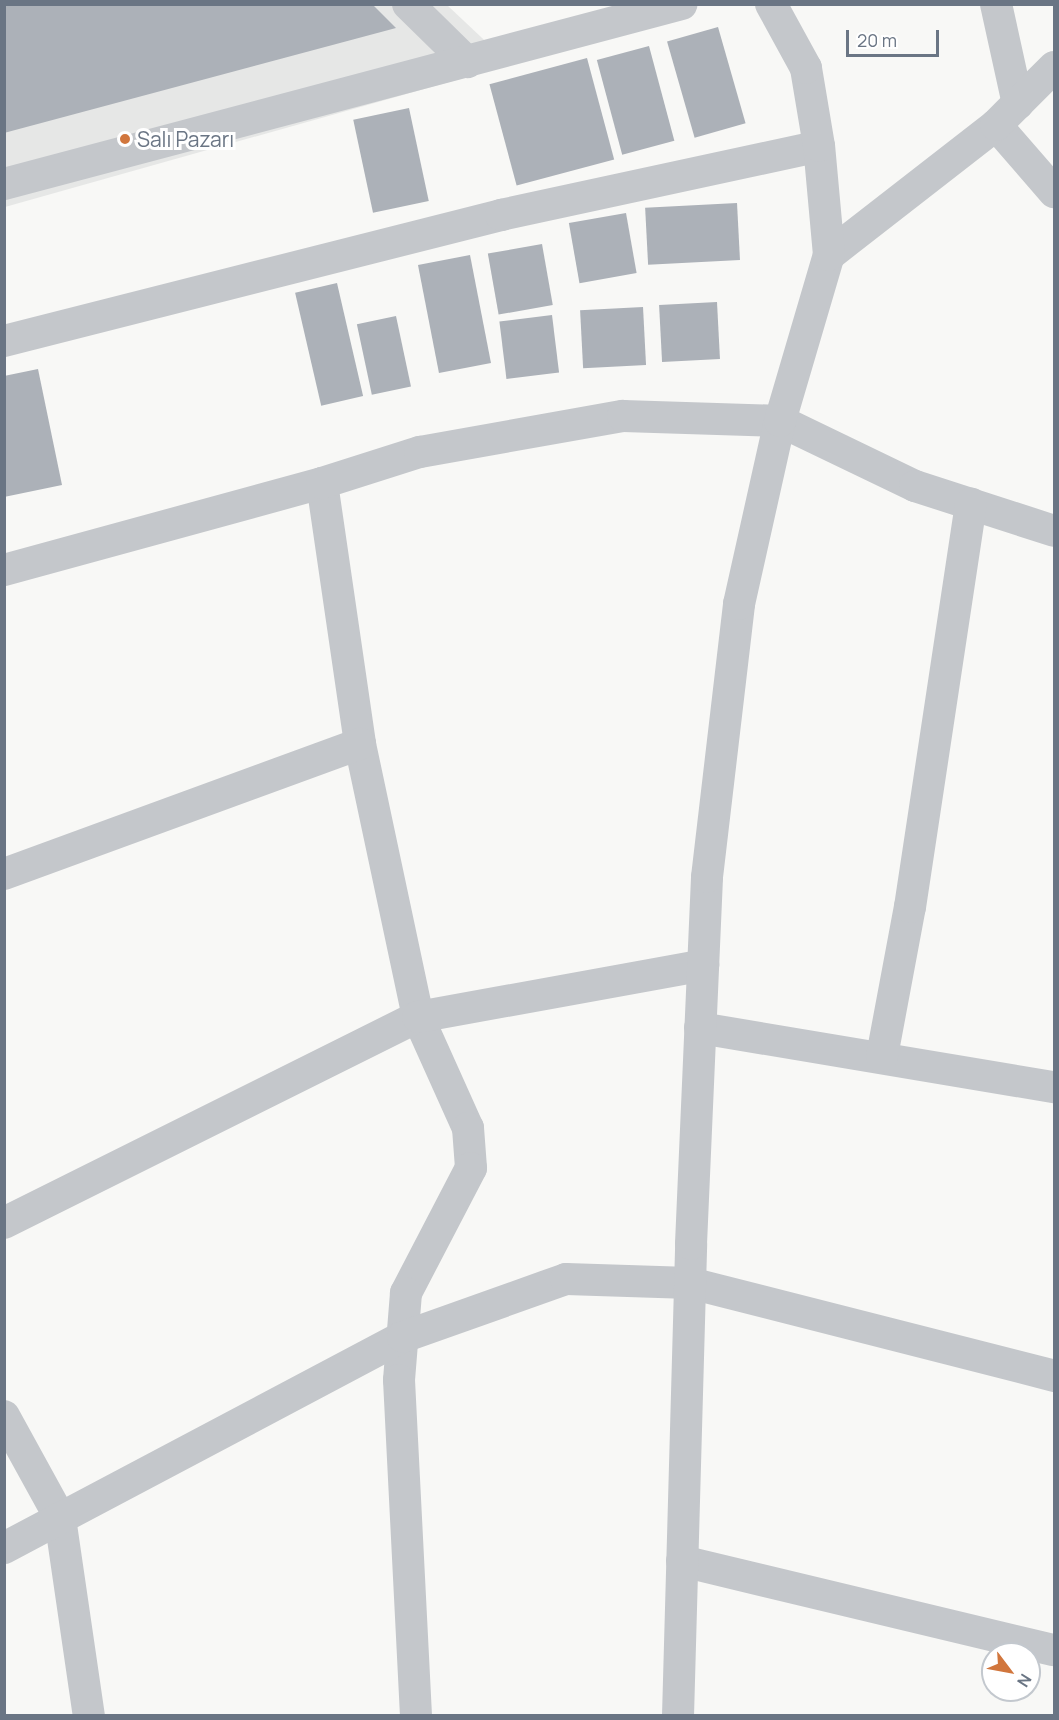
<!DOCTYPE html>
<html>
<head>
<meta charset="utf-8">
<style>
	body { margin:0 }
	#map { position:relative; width:1059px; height:1720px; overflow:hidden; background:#f8f8f6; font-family:Manrope,sans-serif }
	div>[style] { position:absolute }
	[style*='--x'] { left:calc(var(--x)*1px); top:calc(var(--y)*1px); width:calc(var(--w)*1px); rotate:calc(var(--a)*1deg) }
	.built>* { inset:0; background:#e6e7e6 }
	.building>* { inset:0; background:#acb1b8; transform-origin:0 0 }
	.minor>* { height:32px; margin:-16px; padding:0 16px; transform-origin:16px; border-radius:16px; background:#c4c7cb }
	.dots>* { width:16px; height:16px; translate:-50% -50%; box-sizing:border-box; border:3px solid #fff; border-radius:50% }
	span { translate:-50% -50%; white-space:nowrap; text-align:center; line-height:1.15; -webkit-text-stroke:6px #fff; paint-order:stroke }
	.poi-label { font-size:21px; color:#6a7584 }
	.left { translate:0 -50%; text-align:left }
	.frame { position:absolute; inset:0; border:6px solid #6a7584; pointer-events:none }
	.north { position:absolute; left:981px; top:1642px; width:60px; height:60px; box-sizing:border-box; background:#fff; border:2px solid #c3c8ce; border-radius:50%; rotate:122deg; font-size:16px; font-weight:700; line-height:24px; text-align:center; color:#6a7584 }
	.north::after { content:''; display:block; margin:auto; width:21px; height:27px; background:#d1763d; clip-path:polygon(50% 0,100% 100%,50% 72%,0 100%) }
	.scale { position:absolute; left:846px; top:30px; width:93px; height:27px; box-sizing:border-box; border:3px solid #6a7584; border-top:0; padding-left:8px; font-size:18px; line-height:21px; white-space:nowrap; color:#6a7584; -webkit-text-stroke:4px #fff; paint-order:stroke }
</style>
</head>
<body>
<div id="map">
	<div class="built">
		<div style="clip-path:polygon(5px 5px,447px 5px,498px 53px,488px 71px,5px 207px)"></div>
	</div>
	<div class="building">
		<div style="clip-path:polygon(4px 4px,372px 4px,396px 28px,4px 133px)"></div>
		<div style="left:718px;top:27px;width:100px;height:53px;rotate:74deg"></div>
		<div style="left:649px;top:46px;width:98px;height:54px;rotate:75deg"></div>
		<div style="left:587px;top:58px;width:105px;height:101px;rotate:75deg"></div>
		<div style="left:409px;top:108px;width:95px;height:57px;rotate:78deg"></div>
		<div style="left:737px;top:203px;width:57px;height:92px;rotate:87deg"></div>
		<div style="left:626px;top:213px;width:61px;height:58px;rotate:80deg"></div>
		<div style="left:542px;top:244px;width:62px;height:55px;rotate:80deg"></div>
		<div style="left:470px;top:255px;width:110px;height:53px;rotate:79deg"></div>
		<div style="left:337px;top:283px;width:116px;height:43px;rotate:77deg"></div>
		<div style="left:717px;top:302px;width:57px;height:58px;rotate:87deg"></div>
		<div style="left:643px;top:307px;width:58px;height:63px;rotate:87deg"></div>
		<div style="left:552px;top:315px;width:58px;height:53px;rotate:83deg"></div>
		<div style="left:396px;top:316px;width:72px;height:40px;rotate:78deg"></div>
		<div style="clip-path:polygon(38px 369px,62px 485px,4px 497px,4px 376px)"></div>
	</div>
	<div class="minor">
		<div style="--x:408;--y:4;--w:83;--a:44.5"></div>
		<div style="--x:996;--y:4;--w:102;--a:77.6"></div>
		<div style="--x:996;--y:125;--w:89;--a:49.1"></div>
		<div style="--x:4;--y:184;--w:701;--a:-14.87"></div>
		<div style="--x:829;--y:255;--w:212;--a:-37.9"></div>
		<div style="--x:996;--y:125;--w:82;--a:-45"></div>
		<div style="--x:4;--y:341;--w:513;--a:-14.23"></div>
		<div style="--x:501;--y:215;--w:325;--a:-12.2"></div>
		<div style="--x:322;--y:483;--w:264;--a:81.7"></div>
		<div style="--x:360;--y:744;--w:279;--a:78"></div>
		<div style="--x:418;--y:1017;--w:122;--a:65.8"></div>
		<div style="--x:468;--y:1128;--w:40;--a:85.7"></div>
		<div style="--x:471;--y:1168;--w:141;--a:117.5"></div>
		<div style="--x:406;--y:1293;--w:87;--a:94.6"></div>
		<div style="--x:399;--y:1380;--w:336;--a:87.1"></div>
		<div style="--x:4;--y:570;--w:330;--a:-15.3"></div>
		<div style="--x:322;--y:483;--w:103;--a:-17.6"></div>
		<div style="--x:420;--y:452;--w:206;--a:-10.1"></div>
		<div style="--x:623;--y:416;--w:157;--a:1.8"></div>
		<div style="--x:780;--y:421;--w:150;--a:25.7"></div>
		<div style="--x:915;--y:486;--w:146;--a:17.9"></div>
		<div style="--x:4;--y:874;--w:379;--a:-20.1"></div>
		<div style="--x:700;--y:1028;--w:359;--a:9.5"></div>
		<div style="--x:882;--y:1056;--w:152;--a:-79.4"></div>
		<div style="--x:910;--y:907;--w:408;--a:-81.4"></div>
		<div style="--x:4;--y:1223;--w:462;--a:-26.5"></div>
		<div style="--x:418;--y:1017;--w:290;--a:-10.3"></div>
		<div style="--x:4;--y:1416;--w:116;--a:61.2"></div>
		<div style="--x:60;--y:1518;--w:200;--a:81.7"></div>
		<div style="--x:4;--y:1548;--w:451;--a:-27.9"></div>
		<div style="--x:403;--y:1337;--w:173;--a:-19.6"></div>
		<div style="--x:566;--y:1279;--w:124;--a:1.8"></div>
		<div style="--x:690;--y:1283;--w:376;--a:14.3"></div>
		<div style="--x:682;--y:1561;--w:382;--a:13.5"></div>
		<div style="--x:678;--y:1716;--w:472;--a:-88.4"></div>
		<div style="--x:691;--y:1244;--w:367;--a:-87.5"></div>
		<div style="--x:707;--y:877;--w:275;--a:-83.3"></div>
		<div style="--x:739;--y:604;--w:188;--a:-77.4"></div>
		<div style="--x:780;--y:421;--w:173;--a:-73.6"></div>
		<div style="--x:829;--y:255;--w:109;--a:-95.2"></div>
		<div style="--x:819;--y:146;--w:79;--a:-99.5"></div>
		<div style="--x:806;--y:68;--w:73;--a:-118.7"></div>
	</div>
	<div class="dots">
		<div style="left:125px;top:139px;background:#d1763d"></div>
	</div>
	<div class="poi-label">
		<span class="left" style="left:137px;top:139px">Salı Pazarı</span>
	</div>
	<div class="frame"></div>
	<div class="north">N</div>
	<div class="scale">20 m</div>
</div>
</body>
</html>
